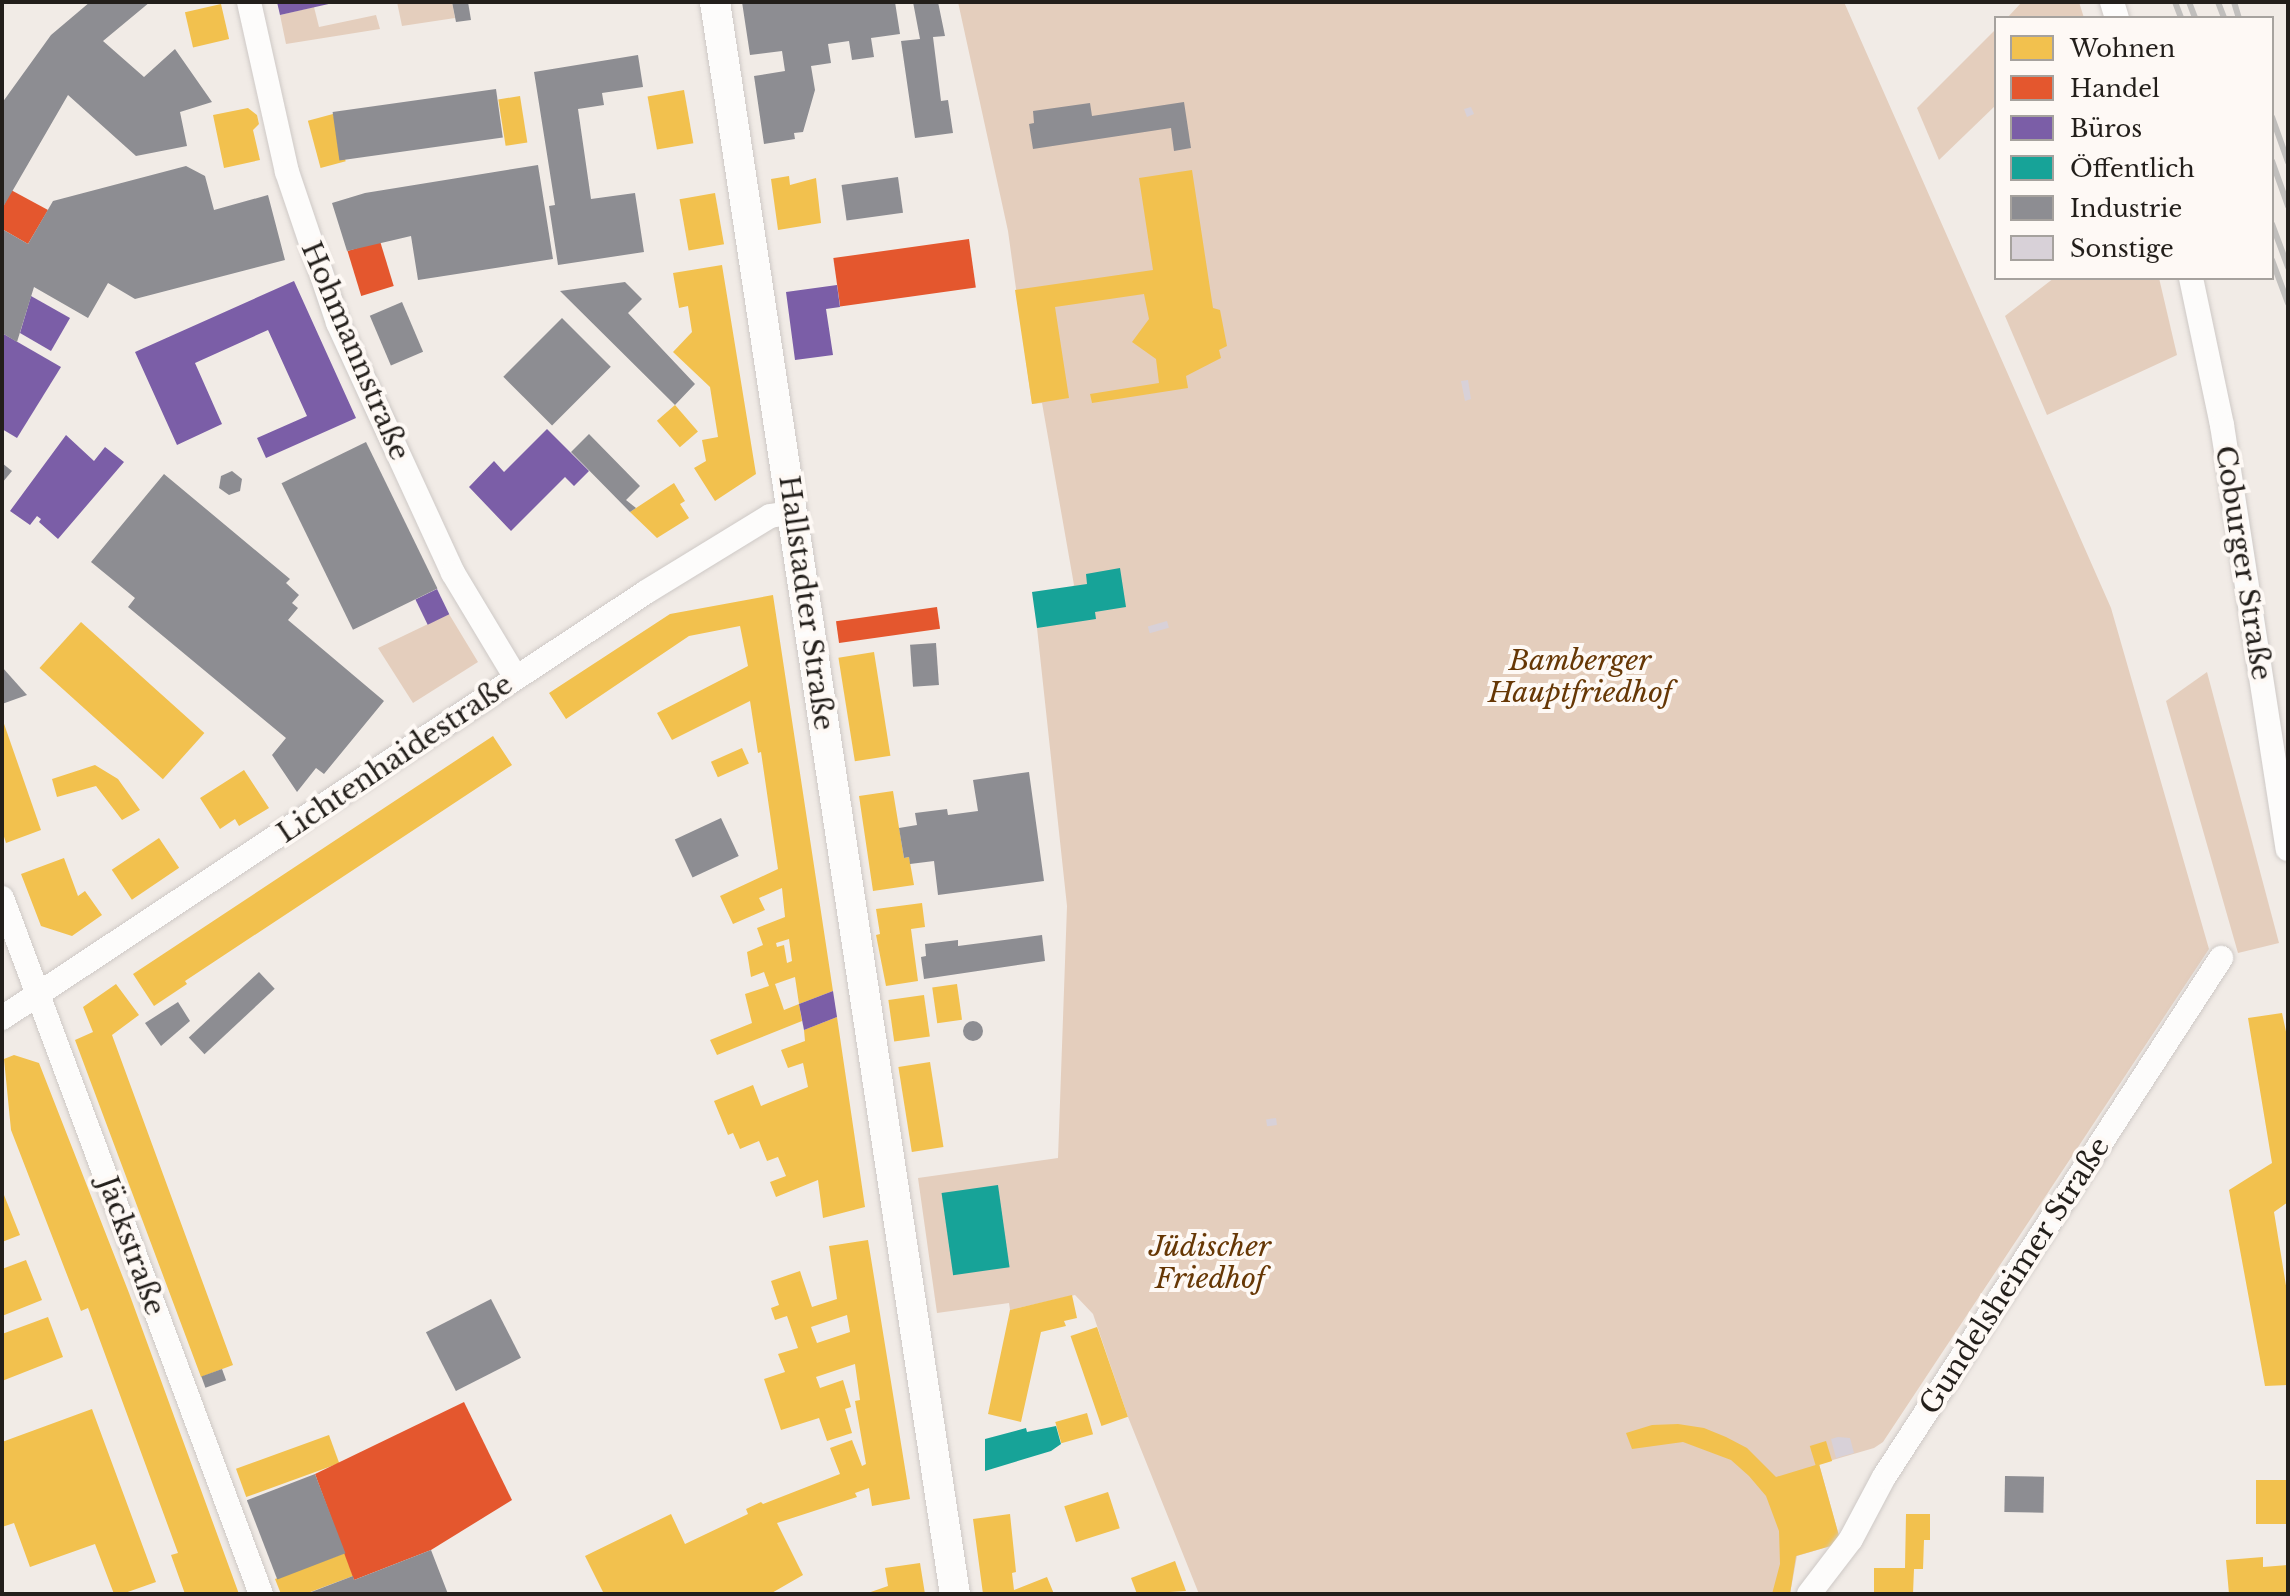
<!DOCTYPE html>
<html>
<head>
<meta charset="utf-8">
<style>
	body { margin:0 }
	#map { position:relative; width:2290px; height:1596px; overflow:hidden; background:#f1ebe6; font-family:"Libre Baskerville",serif }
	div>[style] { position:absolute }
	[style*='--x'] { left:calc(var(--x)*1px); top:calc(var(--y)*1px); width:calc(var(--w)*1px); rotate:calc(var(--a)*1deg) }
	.green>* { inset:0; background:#e4cebd }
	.homes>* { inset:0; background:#f2c14e; transform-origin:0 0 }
	.shops>* { inset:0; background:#e4572e; transform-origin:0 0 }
	.offices>* { inset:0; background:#7b5ea7; transform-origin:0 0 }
	.public>* { inset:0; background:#17a398; transform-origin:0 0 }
	.industry>* { inset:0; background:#8d8d92; transform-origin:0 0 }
	.round { border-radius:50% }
	.building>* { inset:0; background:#d8d1d8; transform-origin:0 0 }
	.roads { filter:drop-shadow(0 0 2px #cec9c6) drop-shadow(0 0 2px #cec9c6) }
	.minor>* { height:24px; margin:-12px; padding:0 12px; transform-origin:12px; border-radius:12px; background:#fdfcfb }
	.major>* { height:30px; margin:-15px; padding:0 15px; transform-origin:15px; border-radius:15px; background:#fdfcfb }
	.rail>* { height:6px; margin:-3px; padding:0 3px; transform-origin:3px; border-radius:3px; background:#c1bfbd }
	span { translate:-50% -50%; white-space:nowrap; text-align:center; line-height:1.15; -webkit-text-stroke:8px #fef9f5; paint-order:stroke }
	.street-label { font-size:28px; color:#231f1b }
	.park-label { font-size:28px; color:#663705; font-style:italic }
	.frame { position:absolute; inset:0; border:4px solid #231f1b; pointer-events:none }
	.legend { position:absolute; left:1994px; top:16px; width:280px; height:264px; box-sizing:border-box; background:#fef9f5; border:2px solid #a6a29e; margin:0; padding:10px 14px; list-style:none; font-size:24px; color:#231f1b }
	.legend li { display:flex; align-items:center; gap:16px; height:40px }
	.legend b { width:40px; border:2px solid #a6a29e }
</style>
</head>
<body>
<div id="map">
	<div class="green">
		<div style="clip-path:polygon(397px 2px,452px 2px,455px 18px,402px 26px)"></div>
		<div style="clip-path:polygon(958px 2px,1844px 2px,2111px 608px,2209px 949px,1883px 1442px,1874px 1448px,1819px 1464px,1841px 1543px,1797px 1556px,1790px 1594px,1199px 1594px,1128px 1417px,1093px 1314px,1075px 1295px,1010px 1310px,1009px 1303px,937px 1313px,918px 1178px,1058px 1158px,1067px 906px,1037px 628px,1074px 585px,1042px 403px,1032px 404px,1008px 231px)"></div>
		<div style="clip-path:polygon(2022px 2px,2079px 2px,2084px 18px,2007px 18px)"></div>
		<div style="clip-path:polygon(314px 7px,319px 27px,376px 15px,380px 29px,286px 44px,280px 15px)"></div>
		<div style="clip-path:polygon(1996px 29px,1996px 105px,1939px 160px,1917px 108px)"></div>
		<div style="clip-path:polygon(2054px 278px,2159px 278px,2177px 355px,2047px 415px,2005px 316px)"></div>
		<div style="clip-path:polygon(449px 614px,478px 662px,413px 703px,378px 648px)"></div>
		<div style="clip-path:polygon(2207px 672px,2279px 943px,2238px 953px,2166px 701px)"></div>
	</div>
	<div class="homes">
		<div style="left:221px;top:4px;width:36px;height:37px;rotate:77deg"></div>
		<div style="left:684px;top:90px;width:54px;height:37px;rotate:80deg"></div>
		<div style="left:520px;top:96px;width:47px;height:22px;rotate:81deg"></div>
		<div style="clip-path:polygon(248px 108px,257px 115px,259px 124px,253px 130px,260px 160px,224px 168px,213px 115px)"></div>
		<div style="left:333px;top:114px;width:49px;height:26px;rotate:75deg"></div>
		<div style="clip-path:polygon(1192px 170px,1213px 308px,1220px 310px,1227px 346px,1219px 350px,1221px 358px,1186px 376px,1188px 388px,1092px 403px,1090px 394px,1159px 383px,1156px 359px,1132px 342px,1149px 319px,1144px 294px,1055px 307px,1069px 398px,1032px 404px,1015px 290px,1153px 270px,1139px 178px)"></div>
		<div style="clip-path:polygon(789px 176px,790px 185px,816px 178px,821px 223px,778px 230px,771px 179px)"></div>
		<div style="left:715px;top:193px;width:52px;height:36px;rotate:80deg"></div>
		<div style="clip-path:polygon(722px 265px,756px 474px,715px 501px,694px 468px,706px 461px,702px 440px,718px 437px,710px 387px,673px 352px,692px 332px,688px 306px,679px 308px,673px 273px)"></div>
		<div style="left:675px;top:405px;width:35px;height:24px;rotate:49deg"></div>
		<div style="clip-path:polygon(674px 483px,685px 501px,680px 504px,689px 518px,657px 538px,630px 512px)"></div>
		<div style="clip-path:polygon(evenodd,773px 595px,833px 991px,799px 1004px,802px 1021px,717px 1055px,710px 1040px,752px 1023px,745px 994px,769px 986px,764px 972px,751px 977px,747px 952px,763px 945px,757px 928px,785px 917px,782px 888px,759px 898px,765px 910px,733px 924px,720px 896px,778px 869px,761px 752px,758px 753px,750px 701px,672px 740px,657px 713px,748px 666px,740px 626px,689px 636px,566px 719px,549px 693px,670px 614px,773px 595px,789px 939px,792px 961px,787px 963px,784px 945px,777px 947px,776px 943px,789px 939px,773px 595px,795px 977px,799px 1004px,784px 1010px,775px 984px,795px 977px)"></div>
		<div style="left:81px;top:622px;width:166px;height:62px;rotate:42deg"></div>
		<div style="left:874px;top:652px;width:105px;height:36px;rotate:81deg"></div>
		<div style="clip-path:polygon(2px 718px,41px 830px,6px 843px,2px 830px)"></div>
		<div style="clip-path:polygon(493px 736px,512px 765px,185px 981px,187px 984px,154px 1006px,133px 974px)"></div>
		<div style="left:742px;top:748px;width:17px;height:34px;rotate:66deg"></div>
		<div style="clip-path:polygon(95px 765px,118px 779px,140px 810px,122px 820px,96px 786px,57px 797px,52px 779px)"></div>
		<div style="clip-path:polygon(244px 770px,269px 808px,239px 826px,235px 819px,220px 829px,200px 798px)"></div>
		<div style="clip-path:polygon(893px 791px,904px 858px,909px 857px,914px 885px,873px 891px,859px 796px)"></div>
		<div style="left:159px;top:838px;width:36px;height:57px;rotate:56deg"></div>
		<div style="clip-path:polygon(64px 858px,78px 896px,85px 891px,102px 915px,72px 936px,41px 926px,21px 874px)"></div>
		<div style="clip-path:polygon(922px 903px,925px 927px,911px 929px,918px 981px,886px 986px,876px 935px,880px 934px,876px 909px)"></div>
		<div style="clip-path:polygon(116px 984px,139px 1015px,112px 1035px,233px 1365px,201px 1377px,75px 1040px,93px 1032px,83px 1007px)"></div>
		<div style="left:957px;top:984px;width:36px;height:25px;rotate:82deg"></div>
		<div style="left:924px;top:995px;width:42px;height:36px;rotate:82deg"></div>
		<div style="clip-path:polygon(2282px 1013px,2288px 1041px,2288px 1202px,2274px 1212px,2288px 1298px,2288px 1385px,2265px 1386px,2229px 1190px,2272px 1163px,2248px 1018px)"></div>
		<div style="clip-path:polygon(837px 1017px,865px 1207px,823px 1218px,818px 1180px,776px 1197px,770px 1182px,786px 1176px,778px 1157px,767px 1161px,759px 1141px,740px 1149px,733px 1133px,728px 1135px,714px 1101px,753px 1085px,761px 1106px,808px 1087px,803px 1063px,788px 1068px,781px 1050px,805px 1041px,804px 1030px)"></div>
		<div style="clip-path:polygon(14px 1055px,39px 1063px,129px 1293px,239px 1594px,185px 1594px,171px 1555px,178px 1553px,88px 1308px,81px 1311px,11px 1130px,4px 1059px)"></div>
		<div style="left:930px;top:1062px;width:86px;height:32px;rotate:81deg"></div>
		<div style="clip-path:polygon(2px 1190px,20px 1235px,2px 1242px)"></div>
		<div style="clip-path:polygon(evenodd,868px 1240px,910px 1499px,872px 1506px,869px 1488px,855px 1493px,857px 1497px,777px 1523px,803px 1575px,770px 1594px,604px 1594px,585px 1556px,671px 1514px,685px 1544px,748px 1514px,746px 1509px,761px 1502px,763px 1504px,840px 1474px,830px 1448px,852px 1440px,862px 1466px,866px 1464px,855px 1401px,860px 1400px,855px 1364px,816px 1377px,820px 1388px,843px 1380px,851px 1407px,845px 1409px,852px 1433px,827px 1441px,819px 1418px,781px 1430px,764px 1379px,785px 1372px,778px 1354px,798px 1348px,787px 1316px,775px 1320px,771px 1308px,779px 1305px,771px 1281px,800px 1271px,812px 1307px,837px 1299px,829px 1246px,868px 1240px,847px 1315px,850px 1332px,817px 1343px,811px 1327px,847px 1315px)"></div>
		<div style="clip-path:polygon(26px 1260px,42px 1300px,2px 1316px,2px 1269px)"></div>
		<div style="clip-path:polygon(1072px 1295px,1077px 1318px,1064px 1321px,1066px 1326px,1041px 1332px,1021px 1422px,988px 1414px,1010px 1310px)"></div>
		<div style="clip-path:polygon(48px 1317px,63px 1357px,2px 1381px,2px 1334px)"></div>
		<div style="left:1097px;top:1327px;width:95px;height:28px;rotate:71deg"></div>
		<div style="clip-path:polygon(92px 1409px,156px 1582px,122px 1594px,114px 1594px,95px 1544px,30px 1567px,14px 1523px,2px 1527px,2px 1442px)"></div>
		<div style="left:1087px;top:1413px;width:22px;height:33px;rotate:74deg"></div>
		<div style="clip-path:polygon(1678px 1424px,1704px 1428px,1726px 1437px,1747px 1448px,1776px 1477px,1819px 1464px,1841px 1543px,1796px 1556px,1790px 1594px,1772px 1594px,1780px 1564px,1779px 1531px,1766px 1496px,1749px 1476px,1731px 1460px,1683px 1442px,1632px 1449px,1626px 1433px,1652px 1425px)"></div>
		<div style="left:329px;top:1435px;width:30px;height:99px;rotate:70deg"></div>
		<div style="left:1826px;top:1441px;width:21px;height:17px;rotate:73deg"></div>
		<div style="left:2288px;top:1480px;width:44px;height:32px;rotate:90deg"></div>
		<div style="left:1108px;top:1492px;width:38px;height:46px;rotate:72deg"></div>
		<div style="clip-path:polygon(1010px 1514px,1016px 1572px,1012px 1573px,1014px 1590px,1047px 1577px,1054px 1594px,983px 1594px,973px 1519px)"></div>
		<div style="clip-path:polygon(1906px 1514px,1930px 1514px,1930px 1540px,1924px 1540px,1923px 1569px,1914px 1569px,1913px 1594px,1874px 1594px,1874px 1568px,1905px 1568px)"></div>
		<div style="clip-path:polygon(345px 1553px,353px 1576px,305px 1594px,281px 1594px,275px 1579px)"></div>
		<div style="clip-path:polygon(2263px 1557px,2263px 1567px,2288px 1565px,2288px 1594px,2229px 1594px,2226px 1560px)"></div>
		<div style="clip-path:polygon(1175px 1561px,1186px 1591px,1137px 1594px,1131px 1578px)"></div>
		<div style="clip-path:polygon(920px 1563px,925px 1594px,865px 1594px,888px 1586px,885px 1568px)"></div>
	</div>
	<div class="shops">
		<div style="clip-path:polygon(11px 190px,48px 210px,28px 244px,2px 229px,2px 209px)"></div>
		<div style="left:969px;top:239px;width:49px;height:137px;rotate:82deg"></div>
		<div style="left:380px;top:241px;width:47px;height:34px;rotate:73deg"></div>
		<div style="left:937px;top:607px;width:22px;height:102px;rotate:82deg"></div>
		<div style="clip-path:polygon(464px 1402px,512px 1500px,431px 1550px,354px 1580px,315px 1474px)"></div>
	</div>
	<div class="offices">
		<div style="clip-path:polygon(277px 2px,333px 2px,333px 3px,280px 15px)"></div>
		<div style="clip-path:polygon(294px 281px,356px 418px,266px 458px,257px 438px,307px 416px,268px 330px,195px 363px,222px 424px,177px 445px,135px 352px)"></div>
		<div style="clip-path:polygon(837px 285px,840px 307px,826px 309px,833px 355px,795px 360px,786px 292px)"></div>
		<div style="clip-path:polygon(31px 296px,70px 318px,51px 351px,20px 333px)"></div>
		<div style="clip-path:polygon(2px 333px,61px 367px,17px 438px,2px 429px)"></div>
		<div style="clip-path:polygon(547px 429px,589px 471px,574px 486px,565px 477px,511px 531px,469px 487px,494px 461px,504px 472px)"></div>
		<div style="clip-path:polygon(66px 435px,94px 461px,105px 447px,124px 462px,58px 539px,39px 522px,41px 519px,37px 516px,30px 525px,10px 511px)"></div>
		<div style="left:437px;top:589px;width:28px;height:24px;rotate:64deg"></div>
		<div style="clip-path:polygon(833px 991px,837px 1017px,804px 1030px,799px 1004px)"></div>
	</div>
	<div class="public">
		<div style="clip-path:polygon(1120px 568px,1126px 607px,1095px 612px,1096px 619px,1037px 628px,1032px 592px,1087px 584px,1086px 574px)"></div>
		<div style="left:998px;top:1185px;width:83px;height:57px;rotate:82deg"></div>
		<div style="clip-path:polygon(1056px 1426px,1061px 1444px,1051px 1451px,985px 1471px,985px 1439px,1026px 1428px,1027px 1432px)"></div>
	</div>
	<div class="industry">
		<div style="clip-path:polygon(90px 2px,150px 2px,103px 41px,144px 77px,175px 49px,212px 102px,180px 112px,187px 146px,136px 156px,68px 95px,2px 209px,2px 103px,51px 35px)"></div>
		<div style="clip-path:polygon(452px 2px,468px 2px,471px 20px,456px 22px)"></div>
		<div style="clip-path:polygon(742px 2px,895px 2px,900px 34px,871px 38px,874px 57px,852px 60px,849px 41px,828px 44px,831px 63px,811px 66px,815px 90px,803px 132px,794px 133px,795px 139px,764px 144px,754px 76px,785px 71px,782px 51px,750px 55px)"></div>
		<div style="clip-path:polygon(913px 2px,938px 2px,945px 36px,933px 37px,941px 101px,948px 100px,953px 133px,915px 138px,901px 41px,920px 39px)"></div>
		<div style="clip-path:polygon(638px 55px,643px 87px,602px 93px,604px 105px,578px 109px,591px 199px,635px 193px,644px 252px,558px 265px,549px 206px,555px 205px,534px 72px)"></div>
		<div style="left:496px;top:89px;width:49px;height:165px;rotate:82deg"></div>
		<div style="clip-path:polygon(1184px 102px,1191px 148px,1174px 151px,1171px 128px,1033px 149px,1029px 124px,1034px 123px,1033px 111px,1090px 103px,1092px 116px)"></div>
		<div style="clip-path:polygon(538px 165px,553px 259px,418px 280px,411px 236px,347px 251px,332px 203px,365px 193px)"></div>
		<div style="clip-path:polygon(186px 166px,205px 176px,214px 210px,268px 195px,285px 260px,135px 299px,108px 283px,88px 318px,34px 287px,17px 342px,2px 333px,2px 229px,28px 244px,53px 201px)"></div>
		<div style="left:898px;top:177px;width:36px;height:57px;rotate:82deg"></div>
		<div style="clip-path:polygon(625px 282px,642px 299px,628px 313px,695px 384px,675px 405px,560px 291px)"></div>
		<div style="left:402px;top:302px;width:54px;height:35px;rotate:67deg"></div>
		<div style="left:562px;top:318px;width:69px;height:83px;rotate:45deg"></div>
		<div style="clip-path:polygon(589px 434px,640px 486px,626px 500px,636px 508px,630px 512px,571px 452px)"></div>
		<div style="left:366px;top:442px;width:163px;height:94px;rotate:64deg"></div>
		<div style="clip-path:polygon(2px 463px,12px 471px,2px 483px)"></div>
		<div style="clip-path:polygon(232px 471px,242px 479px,240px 491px,229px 495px,219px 488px,221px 476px)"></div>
		<div style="clip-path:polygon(164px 474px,290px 579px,286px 583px,299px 595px,292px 603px,298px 608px,288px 620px,384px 701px,324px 774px,316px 768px,297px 792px,272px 755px,286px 738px,128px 607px,135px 598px,91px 562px)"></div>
		<div style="left:936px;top:643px;width:42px;height:26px;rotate:86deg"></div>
		<div style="clip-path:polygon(2px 667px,27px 695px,2px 704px)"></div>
		<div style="clip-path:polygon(1029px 772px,1044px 881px,938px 895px,934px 861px,910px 864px,909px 857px,904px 858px,899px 828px,917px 825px,915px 813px,947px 809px,948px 815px,978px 811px,973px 780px)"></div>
		<div style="left:721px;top:818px;width:42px;height:51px;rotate:65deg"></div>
		<div style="clip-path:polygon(1042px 935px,1045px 961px,924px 979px,921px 957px,926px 956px,925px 944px,958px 940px,958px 946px)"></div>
		<div style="left:259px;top:972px;width:23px;height:96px;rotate:47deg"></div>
		<div style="clip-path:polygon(178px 1002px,190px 1021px,161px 1046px,145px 1023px)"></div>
		<div class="round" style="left:963px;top:1021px;width:20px;height:20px"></div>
		<div style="left:491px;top:1299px;width:66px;height:73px;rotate:63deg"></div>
		<div style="left:222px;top:1369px;width:12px;height:22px;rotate:70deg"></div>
		<div style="left:315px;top:1474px;width:85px;height:73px;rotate:69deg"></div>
		<div style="left:2005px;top:1476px;width:39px;height:36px;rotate:1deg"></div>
		<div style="clip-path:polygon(431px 1550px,448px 1594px,306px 1594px,353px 1576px,354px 1580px)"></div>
	</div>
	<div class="building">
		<div style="clip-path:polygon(1471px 107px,1474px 114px,1467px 117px,1464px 109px)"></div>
		<div style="clip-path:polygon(1468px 380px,1471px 399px,1465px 401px,1461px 381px)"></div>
		<div style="left:1167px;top:621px;width:7px;height:20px;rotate:74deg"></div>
		<div style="left:1276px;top:1118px;width:7px;height:10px;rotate:82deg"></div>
		<div style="clip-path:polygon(1838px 1437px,1850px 1438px,1854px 1453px,1836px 1458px,1831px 1439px)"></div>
	</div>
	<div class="roads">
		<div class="minor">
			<div style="--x:249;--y:2;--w:174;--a:77.4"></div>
			<div style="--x:287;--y:172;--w:159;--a:71.3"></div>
			<div style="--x:338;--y:323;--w:275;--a:65.3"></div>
			<div style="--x:453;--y:573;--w:122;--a:59"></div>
			<div style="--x:2112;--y:2;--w:17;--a:73"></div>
			<div style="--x:2191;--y:278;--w:150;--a:78.1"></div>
			<div style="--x:2222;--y:425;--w:429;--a:81.2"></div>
			<div style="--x:2;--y:898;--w:743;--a:69.59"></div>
			<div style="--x:2;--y:1018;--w:772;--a:-33.48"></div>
			<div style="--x:646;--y:592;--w:145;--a:-31.5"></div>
			<div style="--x:770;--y:516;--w:24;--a:-9"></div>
			<div style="--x:1809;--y:1594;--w:69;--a:-52.6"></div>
			<div style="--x:1851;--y:1539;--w:70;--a:-62"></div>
			<div style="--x:1884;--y:1477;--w:619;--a:-57"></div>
		</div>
		<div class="major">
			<div style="--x:715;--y:2;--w:1610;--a:81.43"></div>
		</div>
	</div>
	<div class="rail">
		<div style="--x:2175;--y:2;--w:17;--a:69"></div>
		<div style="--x:2189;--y:2;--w:17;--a:69"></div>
		<div style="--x:2218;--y:2;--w:17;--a:69"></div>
		<div style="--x:2234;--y:2;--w:17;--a:73"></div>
		<div style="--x:2272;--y:117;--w:48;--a:70.4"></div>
		<div style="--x:2272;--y:161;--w:48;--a:70.4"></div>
		<div style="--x:2272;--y:224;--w:46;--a:69.6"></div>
		<div style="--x:2272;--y:260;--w:46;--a:69.6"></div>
	</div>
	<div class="street-label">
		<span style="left:355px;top:351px;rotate:67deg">Hohmannstraße</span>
		<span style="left:2243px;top:563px;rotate:81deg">Coburger Straße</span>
		<span style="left:806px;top:603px;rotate:82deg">Hallstadter Straße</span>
		<span style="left:395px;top:759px;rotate:-34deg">Lichtenhaidestraße</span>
		<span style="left:131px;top:1246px;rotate:70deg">Jäckstraße</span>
		<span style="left:2015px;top:1276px;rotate:-57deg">Gundelsheimer Straße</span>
	</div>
	<div class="park-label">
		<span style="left:1580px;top:677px">Bamberger<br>Hauptfriedhof</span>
		<span style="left:1210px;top:1263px">Jüdischer<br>Friedhof</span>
	</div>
	<div class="frame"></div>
	<ul class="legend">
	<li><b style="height:22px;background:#f2c14e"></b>Wohnen</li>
	<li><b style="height:22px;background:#e4572e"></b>Handel</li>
	<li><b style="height:22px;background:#7b5ea7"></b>Büros</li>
	<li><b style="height:22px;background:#17a398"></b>Öffentlich</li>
	<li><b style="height:22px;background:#8d8d92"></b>Industrie</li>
	<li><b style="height:22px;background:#d8d1d8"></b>Sonstige</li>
	</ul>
</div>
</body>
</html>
